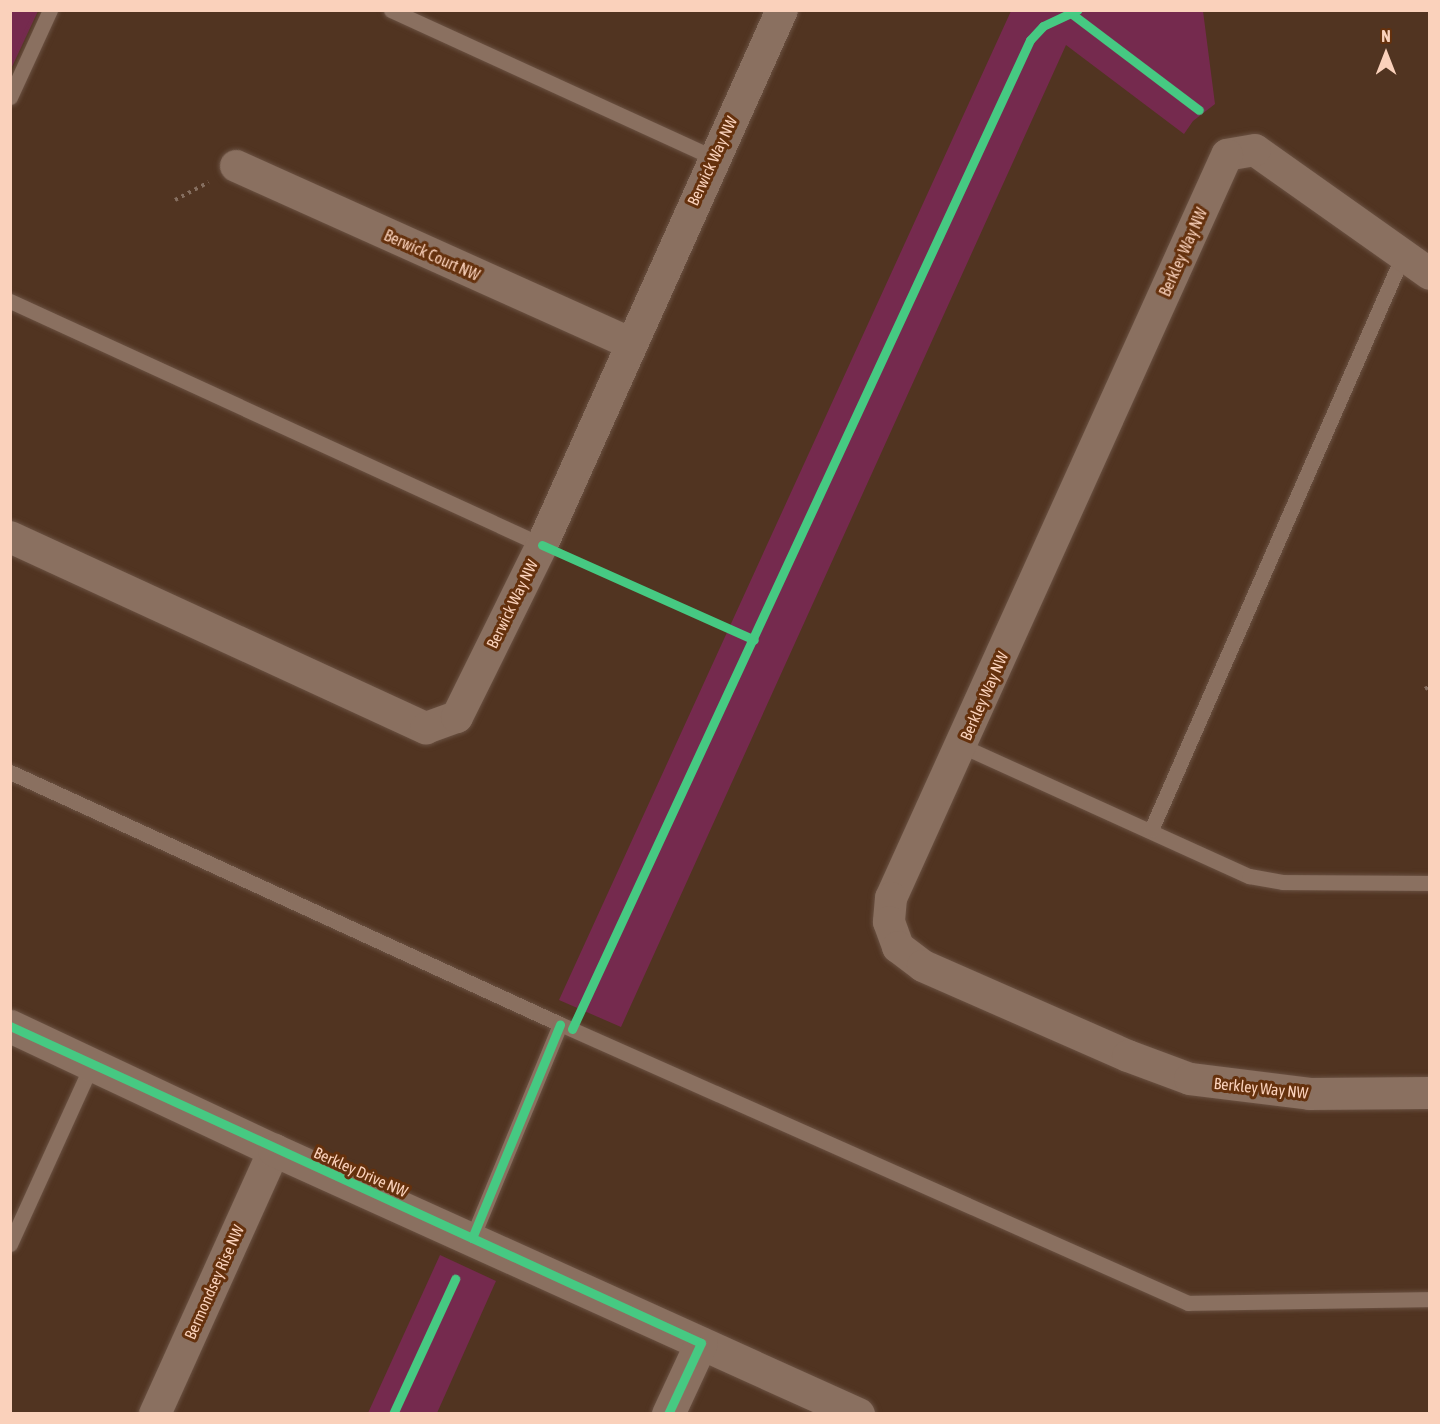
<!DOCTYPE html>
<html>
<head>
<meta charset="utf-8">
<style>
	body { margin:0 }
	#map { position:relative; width:1440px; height:1424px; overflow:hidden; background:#513421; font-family:"Asap Condensed",sans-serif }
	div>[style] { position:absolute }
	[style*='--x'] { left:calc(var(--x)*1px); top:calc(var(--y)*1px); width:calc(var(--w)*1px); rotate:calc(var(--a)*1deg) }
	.green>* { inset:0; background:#752a4e }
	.path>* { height:4px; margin-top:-2px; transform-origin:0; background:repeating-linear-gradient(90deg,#856e5f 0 3px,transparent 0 7.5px) }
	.roads { filter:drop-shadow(0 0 2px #6a5142) drop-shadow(0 0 2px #6a5142) }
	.lane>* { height:15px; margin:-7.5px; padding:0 7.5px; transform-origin:7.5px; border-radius:7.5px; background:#8a7060 }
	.street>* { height:32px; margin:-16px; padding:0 16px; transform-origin:16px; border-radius:16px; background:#8a7060 }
	.secondary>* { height:33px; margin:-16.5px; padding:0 16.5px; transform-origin:16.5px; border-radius:16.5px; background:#8a7060 }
	.cycleway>* { height:9px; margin:-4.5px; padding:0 4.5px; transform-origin:4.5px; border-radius:4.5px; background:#46c982 }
	span { translate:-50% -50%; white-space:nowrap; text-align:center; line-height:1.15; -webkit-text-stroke:6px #65310d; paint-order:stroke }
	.street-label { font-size:16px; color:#fad1bb }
	.frame { position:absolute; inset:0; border:12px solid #fad1bb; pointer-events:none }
	.north { position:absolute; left:1356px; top:24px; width:60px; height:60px; -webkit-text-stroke:4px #65310d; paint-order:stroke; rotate:0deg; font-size:16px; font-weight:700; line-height:24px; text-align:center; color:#fad1bb }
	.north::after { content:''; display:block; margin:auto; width:21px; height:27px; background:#fad1bb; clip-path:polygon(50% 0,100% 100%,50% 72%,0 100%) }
</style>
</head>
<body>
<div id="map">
	<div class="green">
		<div style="clip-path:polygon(11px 10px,38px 11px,11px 69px,10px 11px)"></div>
		<div style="clip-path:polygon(1011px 11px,1203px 11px,1215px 104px,1193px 121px,1184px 134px,1066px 45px,621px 1027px,559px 1000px)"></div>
		<div style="clip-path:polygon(440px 1255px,496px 1281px,437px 1413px,368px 1413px)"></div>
	</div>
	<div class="path">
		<div style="--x:175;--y:200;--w:38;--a:-28"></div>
		<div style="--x:1425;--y:689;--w:6;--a:-31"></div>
	</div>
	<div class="roads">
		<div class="lane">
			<div style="--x:391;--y:10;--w:355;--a:24.6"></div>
			<div style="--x:10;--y:97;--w:96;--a:-65.3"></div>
			<div style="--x:10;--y:301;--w:585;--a:24.64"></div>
			<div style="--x:962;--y:746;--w:315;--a:24.4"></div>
			<div style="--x:1249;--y:876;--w:35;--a:10"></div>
			<div style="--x:1283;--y:882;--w:147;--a:0.4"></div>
			<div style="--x:10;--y:772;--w:605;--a:24.62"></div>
			<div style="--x:560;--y:1024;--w:687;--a:23.95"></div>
			<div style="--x:1188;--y:1303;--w:242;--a:-0.9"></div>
			<div style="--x:1151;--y:830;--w:628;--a:-66.33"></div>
			<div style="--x:472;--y:1238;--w:231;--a:-67.6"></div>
			<div style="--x:10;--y:1244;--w:198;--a:-65.5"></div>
		</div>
		<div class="street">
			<div style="--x:236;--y:166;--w:431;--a:24.2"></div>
			<div style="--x:1430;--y:274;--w:214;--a:-144.7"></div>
			<div style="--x:1255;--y:150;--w:28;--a:170"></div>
			<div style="--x:1227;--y:155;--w:815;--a:114.33"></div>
			<div style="--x:891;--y:898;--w:24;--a:95"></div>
			<div style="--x:889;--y:922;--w:27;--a:70"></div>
			<div style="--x:898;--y:947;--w:31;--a:37"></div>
			<div style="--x:923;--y:966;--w:224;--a:23.7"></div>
			<div style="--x:1128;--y:1056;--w:66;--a:20.4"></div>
			<div style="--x:1190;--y:1079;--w:121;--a:7.1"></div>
			<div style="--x:1310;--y:1094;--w:120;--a:-0.5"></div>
			<div style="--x:10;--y:537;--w:458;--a:24.7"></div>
			<div style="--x:426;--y:728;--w:33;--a:-20"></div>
			<div style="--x:457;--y:717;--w:192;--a:-63.7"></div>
			<div style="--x:542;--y:545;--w:586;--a:-65.84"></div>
			<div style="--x:155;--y:1414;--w:290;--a:-65.7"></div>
		</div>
		<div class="secondary">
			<div style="--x:10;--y:1026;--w:292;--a:25.2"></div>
			<div style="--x:274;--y:1150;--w:641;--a:24.33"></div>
			<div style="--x:668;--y:1414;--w:78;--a:-65.1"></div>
		</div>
	</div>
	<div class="cycleway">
		<div style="--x:1072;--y:14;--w:159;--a:37.1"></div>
		<div style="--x:542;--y:545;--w:232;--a:24.1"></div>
		<div style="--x:10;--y:1026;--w:760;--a:24.64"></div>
		<div style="--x:701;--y:1343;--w:78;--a:114.9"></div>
		<div style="--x:572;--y:1029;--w:1090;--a:-65.15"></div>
		<div style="--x:1030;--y:40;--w:19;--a:-47"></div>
		<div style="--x:1043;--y:26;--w:38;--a:-25"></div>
		<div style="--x:472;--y:1238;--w:231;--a:-67.6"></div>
		<div style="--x:393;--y:1414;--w:149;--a:-65.3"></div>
	</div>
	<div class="street-label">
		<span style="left:712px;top:161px;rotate:-65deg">Berwick Way NW</span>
		<span style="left:1183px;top:252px;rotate:-66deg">Berkley Way NW</span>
		<span style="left:432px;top:255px;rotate:24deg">Berwick Court NW</span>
		<span style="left:512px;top:604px;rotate:-64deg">Berwick Way NW</span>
		<span style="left:984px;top:696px;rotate:-66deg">Berkley Way NW</span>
		<span style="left:1261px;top:1088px;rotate:6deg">Berkley Way NW</span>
		<span style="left:361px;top:1172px;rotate:24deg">Berkley Drive NW</span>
		<span style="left:214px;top:1282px;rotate:-66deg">Bermondsey Rise NW</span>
	</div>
	<div class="frame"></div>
	<div class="north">N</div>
</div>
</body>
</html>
